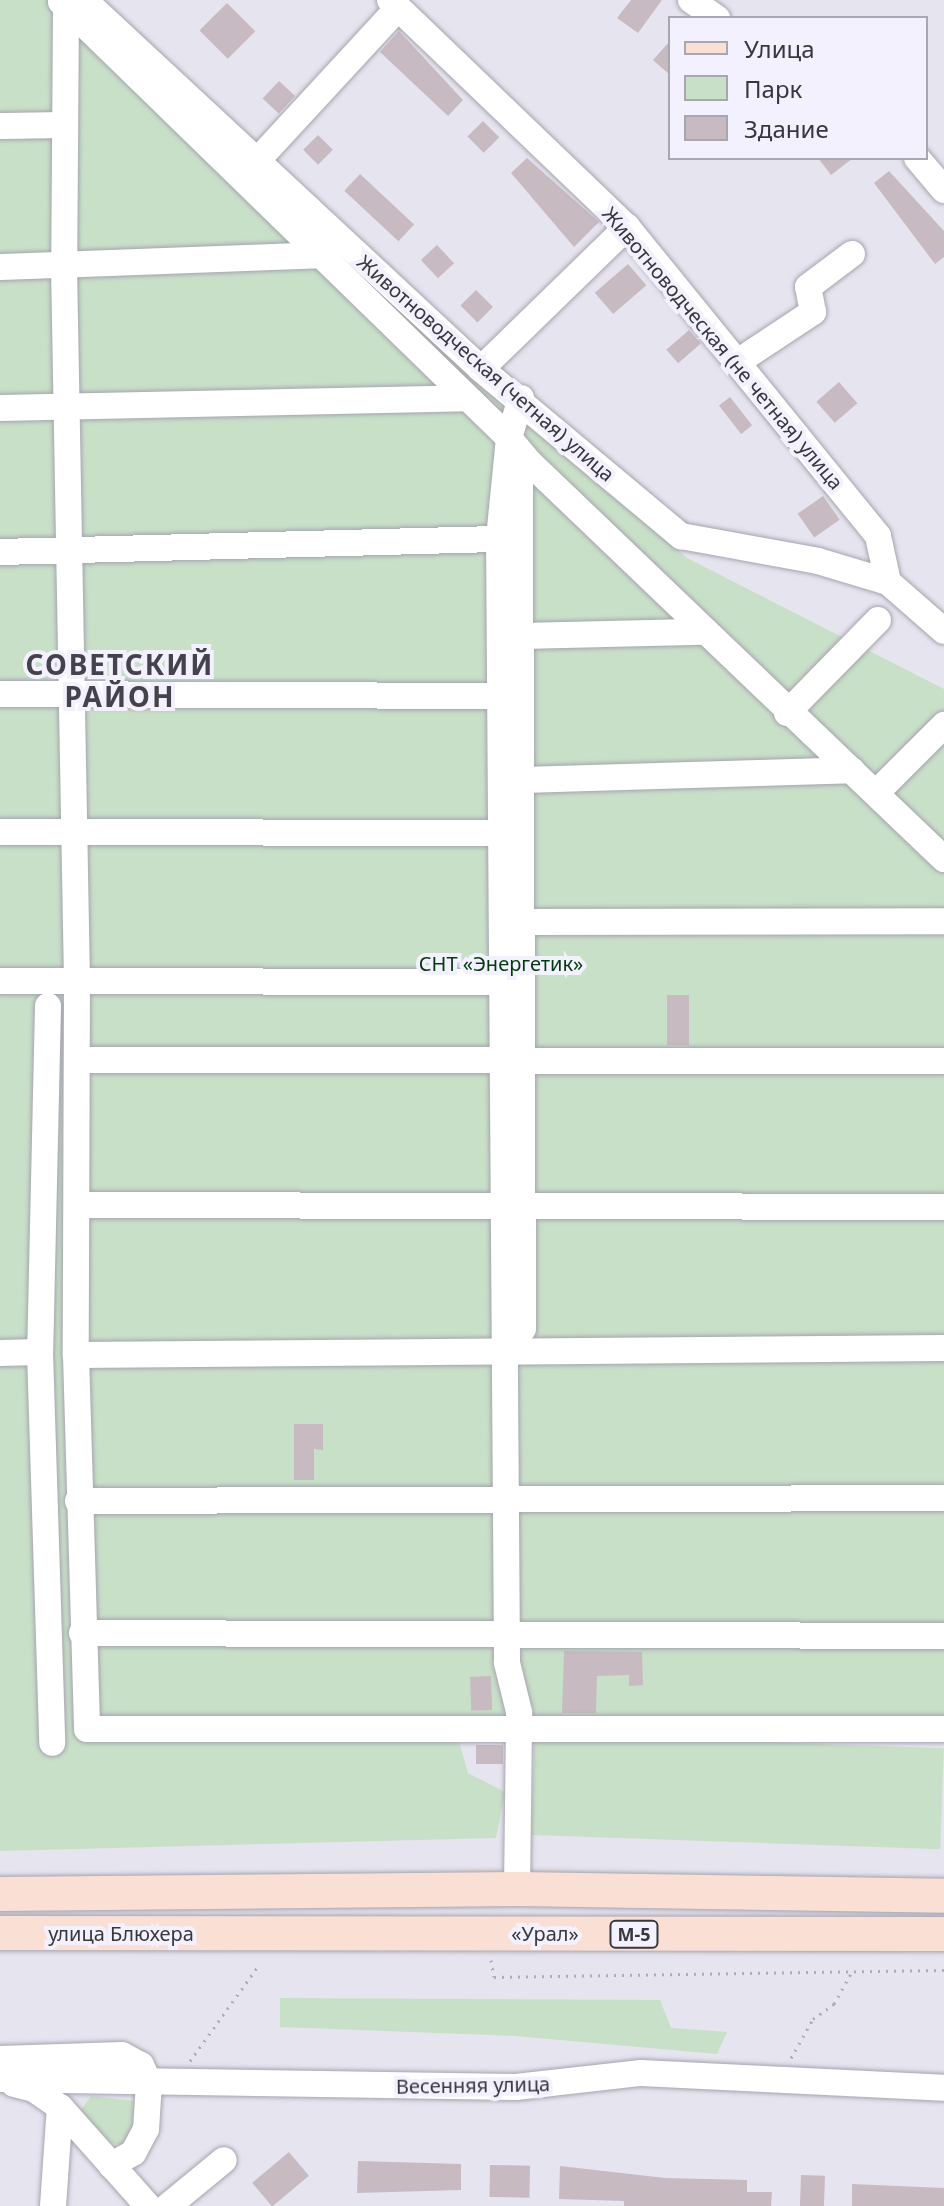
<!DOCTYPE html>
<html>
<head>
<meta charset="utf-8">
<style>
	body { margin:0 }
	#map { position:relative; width:944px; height:2206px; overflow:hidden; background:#e6e4ef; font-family:"Noto Sans",sans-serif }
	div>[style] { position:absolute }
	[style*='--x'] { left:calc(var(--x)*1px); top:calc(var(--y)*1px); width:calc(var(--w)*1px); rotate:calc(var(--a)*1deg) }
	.green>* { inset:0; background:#c8e0c8; transform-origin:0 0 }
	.building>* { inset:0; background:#c7bbc1; transform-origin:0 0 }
	.path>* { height:3px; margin-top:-1.5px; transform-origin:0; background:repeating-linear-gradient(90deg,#aeacb5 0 2px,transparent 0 8px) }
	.roads { filter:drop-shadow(0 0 2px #a6a4af) drop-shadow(0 0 2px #a6a4af) }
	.minor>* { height:26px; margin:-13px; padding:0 13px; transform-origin:13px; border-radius:13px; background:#fff }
	.major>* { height:34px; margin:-17px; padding:0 17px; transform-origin:17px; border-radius:17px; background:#fadfd5 }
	span { translate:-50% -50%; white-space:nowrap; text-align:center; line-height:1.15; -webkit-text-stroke:8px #f3f1fd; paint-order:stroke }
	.shield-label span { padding:2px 6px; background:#f3f1fd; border:2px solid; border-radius:6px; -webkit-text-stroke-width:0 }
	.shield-label { font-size:18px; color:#38373c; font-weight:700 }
	.street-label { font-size:20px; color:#38373c }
	.park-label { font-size:20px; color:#03390f }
	.district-label { font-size:28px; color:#44434c; font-weight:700; letter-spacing:2px }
	.legend { position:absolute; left:668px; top:16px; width:260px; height:144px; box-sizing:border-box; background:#f3f1fd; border:2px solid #a8a7b0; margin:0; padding:10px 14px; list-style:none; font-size:24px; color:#38373c }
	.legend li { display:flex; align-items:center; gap:16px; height:40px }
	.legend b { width:40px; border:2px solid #a8a7b0 }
</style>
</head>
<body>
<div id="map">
	<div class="green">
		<div style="clip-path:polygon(0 0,91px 0,687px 558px,944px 689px,944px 1736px,455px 1727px,468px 1773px,505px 1792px,496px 1838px,0 1851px)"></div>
		<div style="left:535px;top:1734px;width:409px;height:101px;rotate:2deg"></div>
		<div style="clip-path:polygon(280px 1998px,660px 2000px,671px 2028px,727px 2032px,717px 2054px,515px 2036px,280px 2027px)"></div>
		<div style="clip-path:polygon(91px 2096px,135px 2101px,135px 2130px,123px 2145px,111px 2143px,80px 2111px)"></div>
	</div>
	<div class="building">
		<div style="clip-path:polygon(631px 0,662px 0,638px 33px,617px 18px)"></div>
		<div style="left:227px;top:3px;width:40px;height:39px;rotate:45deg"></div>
		<div style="clip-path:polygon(399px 31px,463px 100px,448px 116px,380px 52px)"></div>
		<div style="clip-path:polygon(670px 41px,670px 75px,653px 60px)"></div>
		<div style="left:279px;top:81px;width:22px;height:24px;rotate:43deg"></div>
		<div style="left:483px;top:121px;width:23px;height:22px;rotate:45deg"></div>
		<div style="left:318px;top:135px;width:21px;height:21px;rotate:45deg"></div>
		<div style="clip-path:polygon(527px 158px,599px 222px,574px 247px,511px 173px)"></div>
		<div style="clip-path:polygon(818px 158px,853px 158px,831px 175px)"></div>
		<div style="clip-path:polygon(889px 171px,944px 231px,944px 257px,935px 264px,874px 183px)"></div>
		<div style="left:360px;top:174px;width:74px;height:23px;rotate:43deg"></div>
		<div style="left:437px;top:245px;width:25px;height:22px;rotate:47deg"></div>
		<div style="left:628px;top:264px;width:28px;height:44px;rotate:49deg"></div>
		<div style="left:476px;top:290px;width:24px;height:22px;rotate:45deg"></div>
		<div style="left:689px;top:330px;width:18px;height:30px;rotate:49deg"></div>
		<div style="left:839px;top:382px;width:28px;height:30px;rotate:49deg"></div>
		<div style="left:730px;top:397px;width:36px;height:14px;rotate:52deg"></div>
		<div style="left:823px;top:496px;width:29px;height:31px;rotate:55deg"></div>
		<div style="left:667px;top:995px;width:22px;height:50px"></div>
		<div style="clip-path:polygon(294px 1424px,323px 1424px,323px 1450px,314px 1449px,314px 1480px,294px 1480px)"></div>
		<div style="clip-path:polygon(564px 1651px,642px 1652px,643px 1685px,629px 1686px,629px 1675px,597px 1676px,596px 1713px,562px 1713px)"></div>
		<div style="left:491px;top:1676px;width:34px;height:21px;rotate:88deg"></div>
		<div style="left:476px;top:1745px;width:27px;height:19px"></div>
		<div style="left:289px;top:2152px;width:31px;height:48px;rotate:50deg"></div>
		<div style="clip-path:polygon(358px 2161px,461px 2164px,461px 2190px,357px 2193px)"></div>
		<div style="left:490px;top:2165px;width:40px;height:32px;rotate:1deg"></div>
		<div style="clip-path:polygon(560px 2166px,665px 2178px,747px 2180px,747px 2192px,772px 2192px,771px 2206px,624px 2206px,624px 2201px,559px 2199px)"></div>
		<div style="left:801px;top:2175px;width:24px;height:31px;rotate:2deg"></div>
		<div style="clip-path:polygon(852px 2184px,944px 2188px,944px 2206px,852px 2206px)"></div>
	</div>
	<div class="path">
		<div style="--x:491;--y:1960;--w:17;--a:80"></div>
		<div style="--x:494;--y:1977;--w:450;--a:-0.9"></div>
		<div style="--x:791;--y:2058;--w:45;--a:-60.6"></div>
		<div style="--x:813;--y:2019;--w:26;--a:-36"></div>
		<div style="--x:834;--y:2004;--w:37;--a:-61"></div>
		<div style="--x:190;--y:2061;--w:118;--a:-54.3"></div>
	</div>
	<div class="roads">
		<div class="minor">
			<div style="--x:84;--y:0;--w:542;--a:42.91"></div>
			<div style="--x:481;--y:369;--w:261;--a:39.9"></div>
			<div style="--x:681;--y:536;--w:139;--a:10.3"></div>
			<div style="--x:818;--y:561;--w:73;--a:16.7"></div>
			<div style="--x:888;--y:582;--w:74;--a:41.2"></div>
			<div style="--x:390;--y:0;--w:328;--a:43.8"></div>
			<div style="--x:627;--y:227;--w:398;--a:50.9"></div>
			<div style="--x:878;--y:536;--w:47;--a:77.7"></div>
			<div style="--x:691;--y:0;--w:32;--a:35"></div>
			<div style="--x:61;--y:2;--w:625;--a:44.22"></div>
			<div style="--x:509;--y:438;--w:101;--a:95.7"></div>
			<div style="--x:499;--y:539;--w:1124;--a:89.59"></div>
			<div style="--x:507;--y:1663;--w:50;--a:76.2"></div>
			<div style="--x:66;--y:8;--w:258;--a:90.4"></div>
			<div style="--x:64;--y:266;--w:714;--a:88.96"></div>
			<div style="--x:77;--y:980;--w:375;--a:90.2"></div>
			<div style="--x:76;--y:1355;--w:374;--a:88.3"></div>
			<div style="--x:87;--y:1729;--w:857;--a:0"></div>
			<div style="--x:0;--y:126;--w:65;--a:-0.9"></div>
			<div style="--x:917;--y:158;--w:42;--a:49.8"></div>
			<div style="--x:256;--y:162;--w:209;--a:-47.3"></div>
			<div style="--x:0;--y:267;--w:321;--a:-2.1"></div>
			<div style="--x:739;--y:361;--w:89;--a:-33.5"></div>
			<div style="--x:813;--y:312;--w:25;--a:-101"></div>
			<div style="--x:808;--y:287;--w:55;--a:-36.9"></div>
			<div style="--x:481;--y:369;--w:204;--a:-44.2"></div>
			<div style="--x:521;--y:398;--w:42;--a:106.7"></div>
			<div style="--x:509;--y:438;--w:33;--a:50"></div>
			<div style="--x:530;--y:463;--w:18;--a:124"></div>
			<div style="--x:520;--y:478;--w:851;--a:89.8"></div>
			<div style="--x:0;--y:408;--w:467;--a:-1.2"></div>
			<div style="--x:530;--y:463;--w:573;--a:43.73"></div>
			<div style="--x:0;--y:552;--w:499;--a:-1.5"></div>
			<div style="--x:521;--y:636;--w:182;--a:-1.3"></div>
			<div style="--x:0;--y:694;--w:501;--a:0.23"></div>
			<div style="--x:787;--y:713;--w:130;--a:-45.6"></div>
			<div style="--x:522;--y:780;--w:330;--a:-1.7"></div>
			<div style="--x:877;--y:792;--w:95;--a:-45"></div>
			<div style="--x:0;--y:832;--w:502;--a:0.11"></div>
			<div style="--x:524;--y:922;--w:420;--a:-0.1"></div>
			<div style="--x:0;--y:981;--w:503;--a:0.11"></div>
			<div style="--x:48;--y:1006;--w:346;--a:91.3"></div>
			<div style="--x:40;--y:1352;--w:391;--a:88.2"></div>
			<div style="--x:77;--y:1060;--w:867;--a:0.07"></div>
			<div style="--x:78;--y:1205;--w:866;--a:0.13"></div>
			<div style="--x:0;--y:1353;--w:40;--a:-1.4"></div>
			<div style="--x:76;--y:1355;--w:868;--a:-0.46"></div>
			<div style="--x:78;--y:1501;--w:866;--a:-0.2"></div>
			<div style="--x:82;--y:1633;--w:862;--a:0.2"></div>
			<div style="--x:517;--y:1889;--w:176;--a:-89.3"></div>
			<div style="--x:0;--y:2059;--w:122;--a:-1.9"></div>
			<div style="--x:122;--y:2055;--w:21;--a:28"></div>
			<div style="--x:141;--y:2065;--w:20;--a:66"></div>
			<div style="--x:149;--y:2083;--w:46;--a:93.7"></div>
			<div style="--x:146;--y:2129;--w:27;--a:118"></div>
			<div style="--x:133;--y:2153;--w:25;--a:151"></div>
			<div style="--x:0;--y:2079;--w:516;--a:0.89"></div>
			<div style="--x:516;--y:2087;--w:126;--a:-6.4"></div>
			<div style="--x:641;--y:2073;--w:303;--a:2.8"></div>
			<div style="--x:14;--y:2084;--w:21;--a:14"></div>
			<div style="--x:34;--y:2089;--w:32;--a:35"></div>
			<div style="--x:60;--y:2107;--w:132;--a:48.4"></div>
			<div style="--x:53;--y:2206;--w:99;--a:-86"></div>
			<div style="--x:168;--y:2206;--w:72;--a:-39.4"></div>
		</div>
		<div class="major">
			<div style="--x:0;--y:1894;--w:517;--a:-0.55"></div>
			<div style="--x:517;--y:1889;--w:427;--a:0.9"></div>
			<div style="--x:0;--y:1933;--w:944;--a:0.06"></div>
		</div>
	</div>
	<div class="shield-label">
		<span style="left:634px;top:1934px">М-5</span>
	</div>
	<div class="street-label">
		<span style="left:723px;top:348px;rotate:50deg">Животноводческая (не четная) улица</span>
		<span style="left:486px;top:368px;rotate:41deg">Животноводческая (четная) улица</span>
		<span style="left:121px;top:1933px">улица Блюхера</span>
		<span style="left:545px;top:1933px">«Урал»</span>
		<span style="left:473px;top:2085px;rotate:-1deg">Весенняя улица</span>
	</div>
	<div class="park-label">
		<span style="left:501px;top:963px">СНТ «Энергетик»</span>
	</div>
	<div class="district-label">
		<span style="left:120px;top:680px">СОВЕТСКИЙ<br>РАЙОН</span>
	</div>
	<ul class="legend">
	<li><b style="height:10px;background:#fadfd5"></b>Улица</li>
	<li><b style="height:22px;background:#c8e0c8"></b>Парк</li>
	<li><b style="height:22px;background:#c7bbc1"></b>Здание</li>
	</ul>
</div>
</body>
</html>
